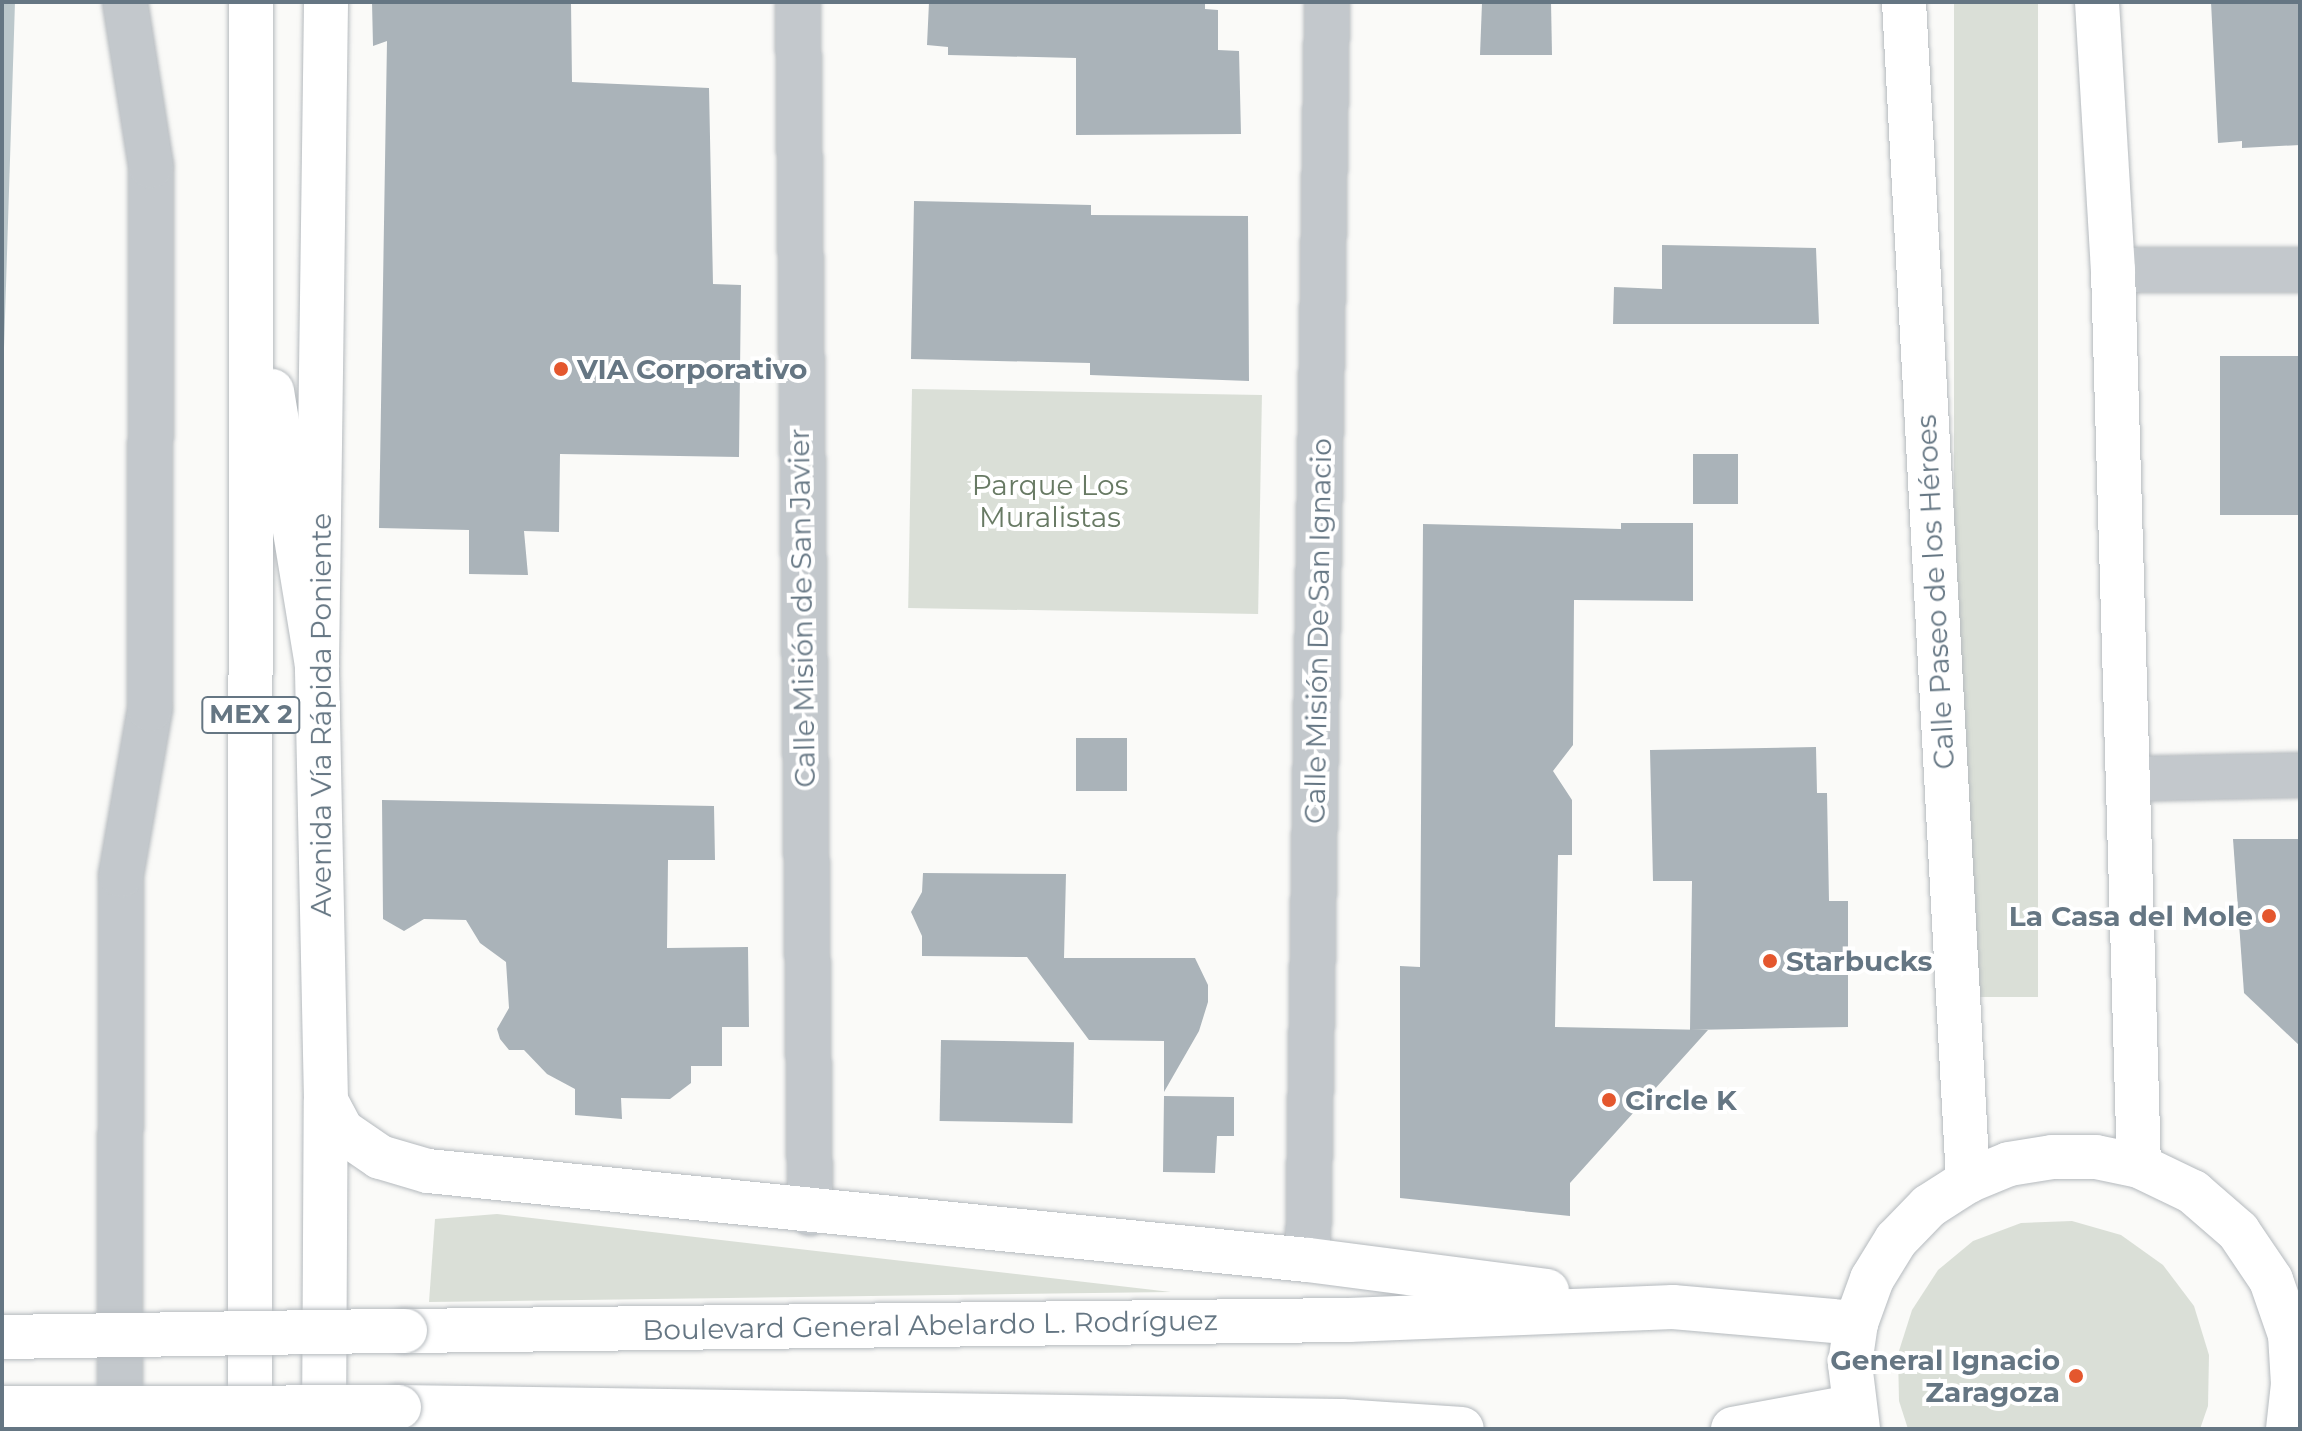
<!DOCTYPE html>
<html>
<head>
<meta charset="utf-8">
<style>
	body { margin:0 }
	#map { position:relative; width:2302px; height:1431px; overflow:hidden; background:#fafaf8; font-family:Montserrat,sans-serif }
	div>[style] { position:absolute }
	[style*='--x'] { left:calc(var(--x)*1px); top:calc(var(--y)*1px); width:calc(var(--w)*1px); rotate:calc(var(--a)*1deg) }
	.green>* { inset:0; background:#dadfd7; transform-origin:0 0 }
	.water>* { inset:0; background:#bbc7cb }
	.building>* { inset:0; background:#aab3b9; transform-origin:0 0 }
	.roads { filter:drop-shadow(0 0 2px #b5babe) drop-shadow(0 0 2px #b5babe) }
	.minor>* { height:44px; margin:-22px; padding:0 22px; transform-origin:22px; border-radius:22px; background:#c3c8cc }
	.major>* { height:44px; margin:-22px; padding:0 22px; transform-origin:22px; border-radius:22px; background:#fff }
	.highway>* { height:44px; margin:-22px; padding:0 22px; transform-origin:22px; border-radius:22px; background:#fff }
	.bridges { filter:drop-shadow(0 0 2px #b5babe) drop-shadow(0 0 2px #b5babe) }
	.major-bridge>* { height:44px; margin:-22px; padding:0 22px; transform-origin:22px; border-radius:22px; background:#fff }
	.dots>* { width:22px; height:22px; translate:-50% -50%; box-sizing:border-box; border:4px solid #fff; border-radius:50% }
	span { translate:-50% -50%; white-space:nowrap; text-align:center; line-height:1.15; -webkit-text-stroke:8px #fff; paint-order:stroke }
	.shield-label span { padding:2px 6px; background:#fff; border:2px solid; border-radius:6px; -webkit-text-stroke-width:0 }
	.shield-label { font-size:26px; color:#657683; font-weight:700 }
	.poi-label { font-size:28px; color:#657683; font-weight:700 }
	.left { translate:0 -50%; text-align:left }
	.right { translate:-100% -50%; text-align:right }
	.park-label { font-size:28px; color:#687a64 }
	.street-label { font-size:28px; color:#657683 }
	.frame { position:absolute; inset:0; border:4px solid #657683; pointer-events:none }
</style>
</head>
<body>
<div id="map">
	<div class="green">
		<div style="left:1954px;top:2px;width:84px;height:995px"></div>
		<div style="left:912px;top:389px;width:350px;height:219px;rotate:1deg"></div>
		<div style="clip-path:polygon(497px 1214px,1171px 1292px,429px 1302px,435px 1219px)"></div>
		<div style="clip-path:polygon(2072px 1221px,2121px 1235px,2163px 1265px,2194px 1306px,2209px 1355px,2208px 1406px,2200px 1429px,1908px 1429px,1899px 1401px,1898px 1354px,1912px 1310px,1938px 1270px,1973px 1241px,2021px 1223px)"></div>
	</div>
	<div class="water">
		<div style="clip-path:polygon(2px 2px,15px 2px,2px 411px)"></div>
	</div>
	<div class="building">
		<div style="clip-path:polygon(372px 2px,571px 2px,572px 82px,709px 88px,713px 284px,741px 285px,739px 457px,560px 454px,559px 532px,524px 531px,528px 575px,469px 574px,469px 530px,379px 528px,387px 41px,373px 46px)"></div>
		<div style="clip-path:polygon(929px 2px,1205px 2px,1205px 9px,1218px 10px,1218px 50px,1239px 51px,1241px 134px,1076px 135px,1076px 58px,948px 55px,948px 47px,927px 45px)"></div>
		<div style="clip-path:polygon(1510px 2px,1551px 2px,1552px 55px,1480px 55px,1482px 3px)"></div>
		<div style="clip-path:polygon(2211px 2px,2300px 2px,2300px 145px,2242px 148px,2242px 141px,2218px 143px)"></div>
		<div style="clip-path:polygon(914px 201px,1091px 205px,1091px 215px,1248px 216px,1249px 381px,1090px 375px,1090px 363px,911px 359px)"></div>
		<div style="clip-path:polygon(1662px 245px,1816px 248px,1819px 324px,1613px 324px,1614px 287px,1662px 289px)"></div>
		<div style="left:2220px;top:356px;width:80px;height:159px"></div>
		<div style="left:1693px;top:454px;width:45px;height:50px"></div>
		<div style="clip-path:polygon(1621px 523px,1693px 523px,1693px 601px,1574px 600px,1573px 745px,1553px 771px,1572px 800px,1572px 855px,1558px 855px,1555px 1027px,1708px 1030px,1570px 1183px,1570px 1216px,1400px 1198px,1400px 966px,1420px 967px,1423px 524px,1621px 529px)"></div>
		<div style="left:1076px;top:738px;width:51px;height:53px"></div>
		<div style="clip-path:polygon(1816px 747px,1817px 793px,1827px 793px,1829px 901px,1848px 901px,1848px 1027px,1690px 1030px,1692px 881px,1653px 881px,1650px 750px)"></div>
		<div style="clip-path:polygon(382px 800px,714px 806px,715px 860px,668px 860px,667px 948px,748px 947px,749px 1027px,722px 1027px,722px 1066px,691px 1066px,691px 1083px,670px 1099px,621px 1098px,622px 1119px,575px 1115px,575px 1089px,547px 1074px,524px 1050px,509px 1050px,500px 1039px,497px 1029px,509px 1008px,506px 962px,480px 943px,466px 920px,424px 919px,404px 931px,383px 919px)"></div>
		<div style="clip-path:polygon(2233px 839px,2300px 839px,2300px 1046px,2244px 993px)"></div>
		<div style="clip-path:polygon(923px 873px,1066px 874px,1064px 958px,1195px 958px,1208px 985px,1208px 1002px,1199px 1031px,1164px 1092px,1164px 1041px,1089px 1040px,1027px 957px,922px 956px,922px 936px,911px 912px,922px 892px)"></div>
		<div style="left:941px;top:1040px;width:133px;height:81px;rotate:1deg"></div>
		<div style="clip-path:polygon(1164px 1096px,1234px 1097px,1234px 1136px,1217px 1136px,1215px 1173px,1163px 1172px)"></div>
	</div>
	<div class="roads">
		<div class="minor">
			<div style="--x:798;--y:2;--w:1211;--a:89.43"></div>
			<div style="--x:2113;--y:270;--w:187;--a:0"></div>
			<div style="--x:2129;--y:779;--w:171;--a:-1.3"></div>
			<div style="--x:1308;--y:1260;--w:1258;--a:-89.13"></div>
			<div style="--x:120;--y:1429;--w:554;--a:-89.9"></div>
			<div style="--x:121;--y:875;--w:169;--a:-80.1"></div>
			<div style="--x:150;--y:709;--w:543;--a:-89.89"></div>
			<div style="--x:151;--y:166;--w:166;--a:-99"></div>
		</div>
		<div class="major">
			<div style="--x:1904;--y:2;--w:1181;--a:86.89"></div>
			<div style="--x:2097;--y:2;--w:268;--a:86.6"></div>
			<div style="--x:2113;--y:270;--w:896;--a:88.34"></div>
			<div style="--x:326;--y:1101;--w:34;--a:62"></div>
			<div style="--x:342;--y:1131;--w:46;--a:34.4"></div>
			<div style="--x:380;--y:1157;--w:50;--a:16.3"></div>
			<div style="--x:428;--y:1171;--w:884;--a:5.78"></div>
			<div style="--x:1308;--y:1260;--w:241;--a:7.4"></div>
			<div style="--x:405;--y:1331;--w:944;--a:-0.67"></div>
			<div style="--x:1349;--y:1320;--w:324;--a:-2.3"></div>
			<div style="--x:1673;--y:1307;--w:184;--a:5"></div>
			<div style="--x:399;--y:1407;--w:942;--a:0.85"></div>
			<div style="--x:1341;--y:1421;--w:121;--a:3.8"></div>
			<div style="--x:324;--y:1429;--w:328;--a:-89.7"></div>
			<div style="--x:326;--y:1101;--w:436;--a:-91.2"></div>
			<div style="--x:317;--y:665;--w:663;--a:-89.22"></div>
			<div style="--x:1733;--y:1429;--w:121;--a:-10.5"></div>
			<div style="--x:1858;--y:1429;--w:65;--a:-97"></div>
			<div style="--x:1850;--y:1364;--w:41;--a:-81.7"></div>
			<div style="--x:1856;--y:1323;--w:47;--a:-70"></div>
			<div style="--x:1872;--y:1279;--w:46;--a:-58.4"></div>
			<div style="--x:1896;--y:1240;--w:47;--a:-45.9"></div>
			<div style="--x:1929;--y:1206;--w:46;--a:-32.7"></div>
			<div style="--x:1968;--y:1181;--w:44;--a:-22.5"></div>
			<div style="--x:2009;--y:1164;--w:44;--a:-9.2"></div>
			<div style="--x:2052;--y:1157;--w:44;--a:0"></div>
			<div style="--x:2096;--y:1157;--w:44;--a:11.8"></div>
			<div style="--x:2139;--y:1166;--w:60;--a:25.7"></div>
			<div style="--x:2193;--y:1192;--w:60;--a:40.9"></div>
			<div style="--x:2238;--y:1231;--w:59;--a:56"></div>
			<div style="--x:2271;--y:1280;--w:58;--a:70.9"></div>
			<div style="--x:2290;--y:1335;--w:49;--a:86.5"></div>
			<div style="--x:2293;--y:1384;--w:45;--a:96.3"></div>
		</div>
		<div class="highway">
			<div style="--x:272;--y:391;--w:278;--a:80.7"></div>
			<div style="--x:250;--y:1429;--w:1427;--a:-89.96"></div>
		</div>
	</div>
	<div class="bridges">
		<div class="major-bridge">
			<div style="--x:2;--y:1337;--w:403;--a:-0.9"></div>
			<div style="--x:2;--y:1408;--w:397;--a:-0.1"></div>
		</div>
	</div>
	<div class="dots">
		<div style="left:561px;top:369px;background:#e4572e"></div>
		<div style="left:2269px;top:916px;background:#e4572e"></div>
		<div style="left:1770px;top:961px;background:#e4572e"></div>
		<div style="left:1609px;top:1100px;background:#e4572e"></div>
		<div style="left:2076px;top:1376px;background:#e4572e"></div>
	</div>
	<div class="shield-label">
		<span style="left:251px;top:715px">MEX 2</span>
	</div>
	<div class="poi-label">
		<span class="left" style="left:577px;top:369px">VIA Corporativo</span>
		<span class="right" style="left:2253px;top:916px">La Casa del Mole</span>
		<span class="left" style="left:1786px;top:961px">Starbucks</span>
		<span class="left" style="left:1625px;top:1100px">Circle K</span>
		<span class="right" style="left:2060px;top:1376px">General Ignacio<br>Zaragoza</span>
	</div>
	<div class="park-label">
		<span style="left:1050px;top:501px">Parque Los<br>Muralistas</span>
	</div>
	<div class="street-label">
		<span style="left:1935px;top:592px;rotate:-93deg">Calle Paseo de los Héroes</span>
		<span style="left:802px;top:608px;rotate:-91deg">Calle Misión de San Javier</span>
		<span style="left:1318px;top:631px;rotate:-89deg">Calle Misión De San Ignacio</span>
		<span style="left:321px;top:715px;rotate:-90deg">Avenida Vía Rápida Poniente</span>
		<span style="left:930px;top:1325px;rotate:-1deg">Boulevard General Abelardo L. Rodríguez</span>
	</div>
	<div class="frame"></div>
</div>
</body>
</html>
